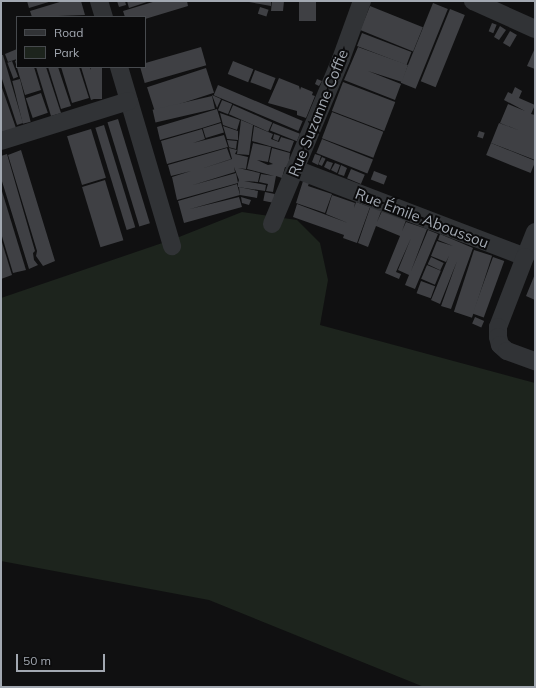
<!DOCTYPE html>
<html>
<head>
<meta charset="utf-8">
<style>
	body { margin:0 }
	#map { position:relative; width:536px; height:688px; overflow:hidden; background:#101011; font-family:Mulish,sans-serif }
	div>[style] { position:absolute }
	[style*='--x'] { left:calc(var(--x)*1px); top:calc(var(--y)*1px); width:calc(var(--w)*1px); rotate:calc(var(--a)*1deg) }
	.green>* { inset:0; background:#1d241d }
	.building>* { inset:0; background:#3f4044; transform-origin:0 0 }
	.minor>* { height:18px; margin:-9px; padding:0 9px; transform-origin:9px; border-radius:9px; background:#313336 }
	span { translate:-50% -50%; white-space:nowrap; text-align:center; line-height:1.15; -webkit-text-stroke:4px #0b0b0c; paint-order:stroke }
	.street-label { font-size:15px; color:#a2a8b1 }
	.frame { position:absolute; inset:0; border:2px solid #a2a8b1; pointer-events:none }
	.legend { position:absolute; left:16px; top:16px; width:130px; height:52px; box-sizing:border-box; background:#0b0b0c; border:1px solid #474a4e; margin:0; padding:5px 7px; list-style:none; font-size:12px; color:#a2a8b1 }
	.legend li { display:flex; align-items:center; gap:8px; height:20px }
	.legend b { width:20px; border:1px solid #474a4e }
	.scale { position:absolute; left:16px; top:654px; width:89px; height:18px; box-sizing:border-box; border:2px solid #a2a8b1; border-top:0; padding-left:5px; font-size:12px; line-height:14px; white-space:nowrap; color:#a2a8b1; -webkit-text-stroke:3px #0b0b0c; paint-order:stroke }
</style>
</head>
<body>
<div id="map">
	<div class="green">
		<div style="clip-path:polygon(242px 212px,297px 220px,320px 243px,328px 280px,320px 325px,535px 383px,535px 687px,424px 687px,209px 600px,1px 561px,1px 298px,174px 239px)"></div>
	</div>
	<div class="building">
		<div style="clip-path:polygon(27px 1px,52px 1px,29px 8px)"></div>
		<div style="clip-path:polygon(63px 1px,81px 1px,85px 15px,32px 17px,30px 11px)"></div>
		<div style="clip-path:polygon(117px 1px,125px 1px,126px 5px,119px 7px)"></div>
		<div style="clip-path:polygon(127px 1px,147px 1px,147px 2px,129px 8px)"></div>
		<div style="clip-path:polygon(156px 1px,187px 1px,188px 6px,145px 19px,145px 17px,125px 17px,123px 11px)"></div>
		<div style="clip-path:polygon(271px 1px,271px 6px,249px 2px,249px 1px)"></div>
		<div style="clip-path:polygon(272px 1px,284px 1px,283px 11px,271px 11px)"></div>
		<div style="left:299px;top:1px;width:17px;height:20px"></div>
		<div style="left:433px;top:3px;width:16px;height:86px;rotate:22deg"></div>
		<div style="left:370px;top:6px;width:57px;height:26px;rotate:22deg"></div>
		<div style="left:260px;top:7px;width:9px;height:7px;rotate:18deg"></div>
		<div style="left:450px;top:9px;width:16px;height:78px;rotate:22deg"></div>
		<div style="left:492px;top:23px;width:5px;height:9px;rotate:22deg"></div>
		<div style="clip-path:polygon(500px 26px,506px 30px,499px 40px,494px 37px)"></div>
		<div style="left:510px;top:31px;width:8px;height:14px;rotate:30deg"></div>
		<div style="left:362px;top:33px;width:53px;height:14px;rotate:21deg"></div>
		<div style="left:201px;top:47px;width:19px;height:64px;rotate:74deg"></div>
		<div style="clip-path:polygon(358px 47px,408px 65px,402px 82px,368px 71px,401px 84px,395px 100px,344px 80px)"></div>
		<div style="clip-path:polygon(535px 48px,535px 69px,527px 66px)"></div>
		<div style="clip-path:polygon(17px 49px,17px 59px,8px 62px,5px 54px)"></div>
		<div style="clip-path:polygon(1px 55px,3px 55px,23px 123px,17px 125px,1px 76px)"></div>
		<div style="clip-path:polygon(17px 60px,17px 67px,34px 67px,41px 90px,25px 95px,15px 61px)"></div>
		<div style="left:12px;top:61px;width:17px;height:5px;rotate:69deg"></div>
		<div style="left:233px;top:61px;width:22px;height:14px;rotate:22deg"></div>
		<div style="clip-path:polygon(36px 67px,46px 67px,61px 113px,51px 116px)"></div>
		<div style="clip-path:polygon(48px 67px,58px 67px,71px 106px,61px 109px)"></div>
		<div style="clip-path:polygon(61px 67px,79px 67px,89px 98px,72px 103px)"></div>
		<div style="clip-path:polygon(81px 67px,90px 67px,100px 97px,91px 100px)"></div>
		<div style="left:91px;top:67px;width:11px;height:32px"></div>
		<div style="left:206px;top:68px;width:26px;height:62px;rotate:72deg"></div>
		<div style="left:255px;top:70px;width:22px;height:13px;rotate:21deg"></div>
		<div style="clip-path:polygon(279px 78px,299px 86px,300px 90px,301px 87px,313px 92px,312px 95px,315px 96px,306px 118px,297px 115px,297px 111px,268px 103px)"></div>
		<div style="left:20px;top:79px;width:44px;height:8px;rotate:76deg"></div>
		<div style="clip-path:polygon(317px 79px,322px 81px,319px 86px,315px 84px)"></div>
		<div style="left:343px;top:82px;width:56px;height:31px;rotate:21deg"></div>
		<div style="clip-path:polygon(1px 85px,16px 128px,2px 132px,1px 129px)"></div>
		<div style="left:218px;top:85px;width:92px;height:11px;rotate:23deg"></div>
		<div style="clip-path:polygon(515px 87px,522px 91px,519px 98px,535px 105px,531px 114px,535px 115px,535px 160px,491px 143px,499px 123px,518px 130px,500px 123px,508px 104px,525px 111px,504px 100px,508px 92px,512px 94px)"></div>
		<div style="left:41px;top:93px;width:21px;height:16px;rotate:71deg"></div>
		<div style="clip-path:polygon(212px 95px,221px 99px,217px 108px)"></div>
		<div style="left:212px;top:96px;width:13px;height:61px;rotate:77deg"></div>
		<div style="left:222px;top:100px;width:11px;height:11px;rotate:22deg"></div>
		<div style="left:233px;top:105px;width:43px;height:10px;rotate:24deg"></div>
		<div style="clip-path:polygon(217px 109px,221px 122px,202px 128px,202px 125px,202px 128px,160px 140px,157px 127px)"></div>
		<div style="left:332px;top:112px;width:55px;height:28px;rotate:21deg"></div>
		<div style="clip-path:polygon(220px 113px,240px 120px,237px 130px,223px 125px)"></div>
		<div style="left:118px;top:119px;width:109px;height:11px;rotate:73deg"></div>
		<div style="clip-path:polygon(241px 120px,253px 125px,249px 155px,237px 154px)"></div>
		<div style="left:221px;top:123px;width:10px;height:19px;rotate:73deg"></div>
		<div style="left:273px;top:123px;width:29px;height:8px;rotate:22deg"></div>
		<div style="left:104px;top:125px;width:107px;height:9px;rotate:73deg"></div>
		<div style="clip-path:polygon(223px 126px,238px 131px,238px 140px,227px 139px)"></div>
		<div style="clip-path:polygon(254px 126px,273px 134px,271px 139px,279px 142px,281px 137px,294px 141px,290px 152px,252px 141px)"></div>
		<div style="left:91px;top:129px;width:51px;height:25px;rotate:73deg"></div>
		<div style="clip-path:polygon(202px 129px,205px 139px,193px 143px,224px 135px,228px 147px,167px 164px,161px 141px)"></div>
		<div style="left:479px;top:131px;width:6px;height:6px;rotate:18deg"></div>
		<div style="clip-path:polygon(274px 134px,280px 136px,278px 141px,273px 139px)"></div>
		<div style="left:322px;top:139px;width:55px;height:15px;rotate:22deg"></div>
		<div style="clip-path:polygon(227px 140px,237px 141px,236px 149px,228px 147px,231px 147px,229px 147px)"></div>
		<div style="clip-path:polygon(253px 143px,271px 147px,268px 162px,257px 160px,268px 165px,273px 164px,269px 162px,272px 148px,290px 153px,288px 168px,285px 167px,282px 178px,276px 176px,273px 192px,266px 191px,268px 184px,259px 182px,261px 174px,274px 176px,247px 169px)"></div>
		<div style="left:491px;top:143px;width:48px;height:13px;rotate:22deg"></div>
		<div style="clip-path:polygon(evenodd,227px 148px,231px 159px,201px 169px,232px 159px,229px 148px,237px 150px,235px 154px,248px 157px,246px 169px,238px 168px,260px 173px,258px 182px,244px 181px,266px 185px,265px 191px,238px 187px,238px 183px,177px 200px,172px 177px,191px 171px,171px 176px,168px 165px,227px 148px,234px 167px,239px 180px,238px 183px,236px 173px,193px 185px,235px 172px,234px 167px)"></div>
		<div style="clip-path:polygon(21px 150px,55px 261px,43px 266px,36px 256px,37px 251px,8px 155px)"></div>
		<div style="clip-path:polygon(7px 154px,35px 251px,33px 253px,34px 260px,38px 265px,29px 269px,1px 178px,1px 156px)"></div>
		<div style="clip-path:polygon(315px 154px,321px 156px,318px 165px,312px 162px)"></div>
		<div style="left:322px;top:157px;width:4px;height:8px;rotate:27deg"></div>
		<div style="clip-path:polygon(327px 161px,333px 163px,330px 170px,324px 167px)"></div>
		<div style="clip-path:polygon(335px 163px,340px 165px,337px 173px,331px 170px)"></div>
		<div style="clip-path:polygon(341px 165px,347px 168px,344px 176px,338px 174px)"></div>
		<div style="left:351px;top:169px;width:15px;height:10px;rotate:23deg"></div>
		<div style="left:374px;top:171px;width:14px;height:9px;rotate:21deg"></div>
		<div style="left:105px;top:180px;width:63px;height:24px;rotate:73deg"></div>
		<div style="clip-path:polygon(303px 181px,309px 183px,308px 186px,332px 194px,325px 213px,296px 203px)"></div>
		<div style="clip-path:polygon(237px 184px,240px 195px,190px 209px,239px 197px,242px 207px,184px 223px,178px 201px)"></div>
		<div style="clip-path:polygon(239px 187px,258px 191px,257px 198px,240px 195px)"></div>
		<div style="clip-path:polygon(1px 188px,26px 270px,13px 273px,1px 233px)"></div>
		<div style="left:265px;top:192px;width:10px;height:9px;rotate:11deg"></div>
		<div style="clip-path:polygon(332px 195px,355px 203px,354px 208px,356px 202px,370px 207px,357px 243px,343px 238px,344px 235px,293px 217px,297px 204px,348px 223px,326px 214px)"></div>
		<div style="clip-path:polygon(241px 197px,251px 200px,249px 205px,242px 203px)"></div>
		<div style="clip-path:polygon(371px 205px,382px 209px,377px 222px,382px 211px,406px 220px,402px 231px,406px 222px,427px 229px,411px 271px,428px 230px,438px 234px,415px 289px,405px 285px,409px 275px,398px 270px,411px 238px,396px 272px,401px 274px,399px 279px,385px 273px,400px 236px,376px 226px,368px 247px,358px 243px)"></div>
		<div style="clip-path:polygon(440px 234px,473px 248px,451px 309px,441px 306px,457px 261px,440px 304px,431px 300px,449px 256px,446px 262px,431px 256px,437px 241px,453px 246px,438px 240px)"></div>
		<div style="clip-path:polygon(1px 239px,12px 275px,1px 279px)"></div>
		<div style="left:474px;top:250px;width:19px;height:65px;rotate:18deg"></div>
		<div style="left:431px;top:257px;width:14px;height:8px;rotate:25deg"></div>
		<div style="left:493px;top:257px;width:12px;height:60px;rotate:20deg"></div>
		<div style="left:427px;top:265px;width:15px;height:15px;rotate:23deg"></div>
		<div style="clip-path:polygon(535px 274px,535px 300px,526px 296px)"></div>
		<div style="left:421px;top:281px;width:15px;height:13px;rotate:20deg"></div>
		<div style="left:475px;top:317px;width:10px;height:7px;rotate:24deg"></div>
	</div>
	<div class="minor">
		<div style="--x:99;--y:1;--w:17;--a:73"></div>
		<div style="--x:473;--y:1;--w:68;--a:24.3"></div>
		<div style="--x:119;--y:67;--w:187;--a:73.5"></div>
		<div style="--x:1;--y:141;--w:134;--a:-17.4"></div>
		<div style="--x:295;--y:169;--w:246;--a:20.9"></div>
		<div style="--x:525;--y:257;--w:27;--a:-68"></div>
		<div style="--x:272;--y:224;--w:179;--a:-67.3"></div>
		<div style="--x:341;--y:59;--w:62;--a:-70.1"></div>
		<div style="--x:525;--y:257;--w:75;--a:111.1"></div>
		<div style="--x:498;--y:327;--w:10;--a:90"></div>
		<div style="--x:498;--y:337;--w:8;--a:76"></div>
		<div style="--x:500;--y:345;--w:9;--a:41"></div>
		<div style="--x:507;--y:351;--w:30;--a:20"></div>
	</div>
	<div class="street-label">
		<span style="left:318px;top:113px;rotate:-68deg">Rue Suzanne Coffie</span>
		<span style="left:422px;top:218px;rotate:21deg">Rue Émile Aboussou</span>
	</div>
	<div class="frame"></div>
	<ul class="legend">
	<li><b style="height:5px;background:#313336"></b>Road</li>
	<li><b style="height:11px;background:#1d241d"></b>Park</li>
	</ul>
	<div class="scale">50 m</div>
</div>
</body>
</html>
